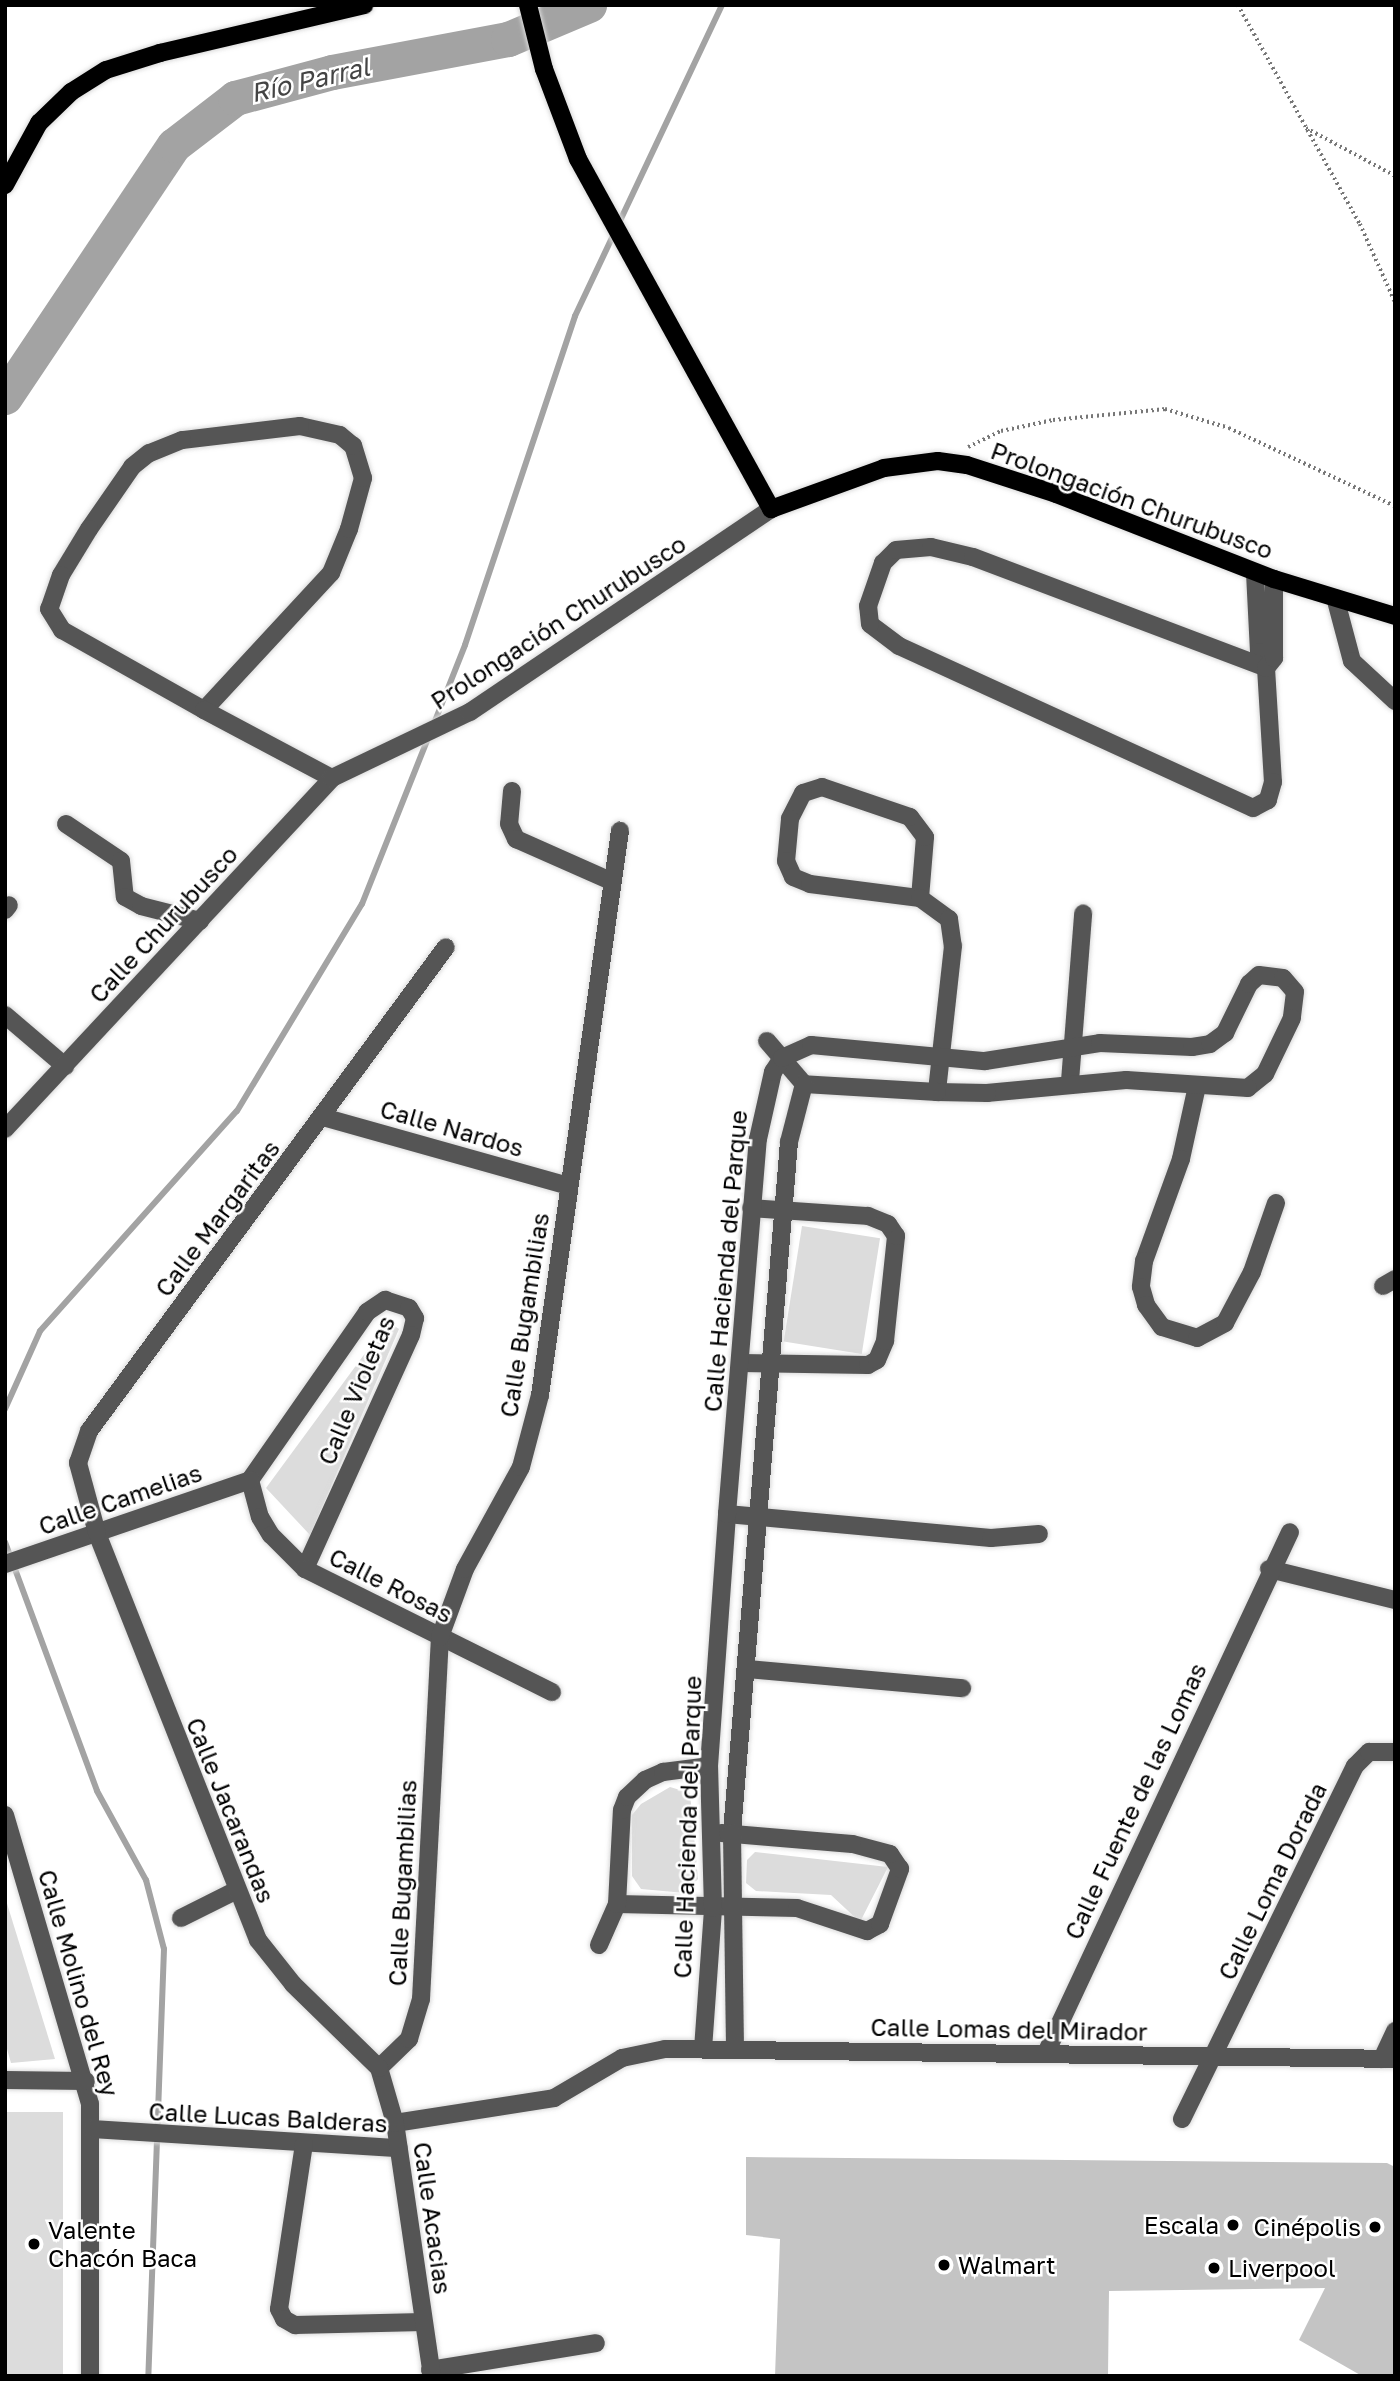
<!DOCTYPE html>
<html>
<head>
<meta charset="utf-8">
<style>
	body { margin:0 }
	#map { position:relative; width:1400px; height:2381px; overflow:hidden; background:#fff; font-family:"Golos Text",sans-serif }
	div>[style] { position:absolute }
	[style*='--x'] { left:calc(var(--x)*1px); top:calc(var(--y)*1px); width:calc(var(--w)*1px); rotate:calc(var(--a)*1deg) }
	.green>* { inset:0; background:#dcdcdc; transform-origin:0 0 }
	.stream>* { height:6px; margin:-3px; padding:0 3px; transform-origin:3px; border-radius:3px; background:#a3a3a3 }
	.river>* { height:35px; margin:-17.5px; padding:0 17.5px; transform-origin:17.5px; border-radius:17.5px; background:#a3a3a3 }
	.building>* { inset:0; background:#c4c4c4 }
	.path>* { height:3.5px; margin-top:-1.75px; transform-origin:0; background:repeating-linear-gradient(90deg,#777 0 2px,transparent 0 5.5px) }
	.roads { filter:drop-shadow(0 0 2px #dbdbdb) drop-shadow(0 0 2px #dbdbdb) }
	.minor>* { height:18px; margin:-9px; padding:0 9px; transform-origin:9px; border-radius:9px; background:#555 }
	.major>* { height:18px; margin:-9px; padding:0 9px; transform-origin:9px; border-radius:9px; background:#000 }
	.dots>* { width:19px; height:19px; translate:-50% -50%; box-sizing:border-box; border:4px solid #fff; border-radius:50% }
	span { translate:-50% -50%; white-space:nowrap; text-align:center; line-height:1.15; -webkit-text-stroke:5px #fff; paint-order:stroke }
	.street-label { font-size:24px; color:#000 }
	.poi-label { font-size:24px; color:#000 }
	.right { translate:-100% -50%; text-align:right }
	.left { translate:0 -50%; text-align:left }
	.water-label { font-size:26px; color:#444; font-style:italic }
	.frame { position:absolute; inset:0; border:7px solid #000; pointer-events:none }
</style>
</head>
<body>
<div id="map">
	<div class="green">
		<div style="left:802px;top:1226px;width:79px;height:117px;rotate:9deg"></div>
		<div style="clip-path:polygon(388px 1322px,399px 1329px,310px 1535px,266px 1488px)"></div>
		<div style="clip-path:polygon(670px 1787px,690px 1793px,698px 1879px,685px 1893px,641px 1889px,632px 1876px,632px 1815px,641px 1804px)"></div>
		<div style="clip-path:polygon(755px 1852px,888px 1867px,860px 1922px,831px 1895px,756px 1891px,746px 1883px,747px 1860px)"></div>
		<div style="clip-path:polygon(5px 1897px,55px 2059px,11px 2063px,5px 2042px)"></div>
		<div style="left:63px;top:2112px;width:264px;height:58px;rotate:90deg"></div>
	</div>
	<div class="stream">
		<div style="--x:433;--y:726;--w:87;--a:-68.4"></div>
		<div style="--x:465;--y:645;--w:347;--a:-71.5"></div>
		<div style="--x:575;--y:316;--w:344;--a:-64.7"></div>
		<div style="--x:5;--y:1409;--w:85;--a:-65.8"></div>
		<div style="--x:40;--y:1331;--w:295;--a:-48.2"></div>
		<div style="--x:237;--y:1111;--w:242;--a:-58.9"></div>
		<div style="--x:362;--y:904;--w:181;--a:-68.3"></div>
		<div style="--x:5;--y:1542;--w:265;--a:69.7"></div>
		<div style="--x:97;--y:1791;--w:102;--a:61.2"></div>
		<div style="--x:146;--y:1880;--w:71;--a:75.4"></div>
		<div style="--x:164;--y:1949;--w:427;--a:92.1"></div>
	</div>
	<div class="river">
		<div style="--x:5;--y:397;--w:303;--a:-56.2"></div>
		<div style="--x:174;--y:145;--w:77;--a:-37.6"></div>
		<div style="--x:235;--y:98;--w:100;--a:-15"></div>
		<div style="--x:332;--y:72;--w:179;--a:-10.6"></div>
		<div style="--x:508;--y:39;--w:88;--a:-22.8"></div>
	</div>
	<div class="building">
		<div style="clip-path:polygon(746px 2157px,1387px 2163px,1395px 2167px,1395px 2376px,1362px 2376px,1299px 2340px,1325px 2288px,1109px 2291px,1108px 2376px,775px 2376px,780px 2239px,746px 2235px)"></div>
	</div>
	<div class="path">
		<div style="--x:1238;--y:5;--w:251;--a:60.9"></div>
		<div style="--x:1360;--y:224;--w:85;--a:65.8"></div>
		<div style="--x:1306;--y:128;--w:101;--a:28.3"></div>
		<div style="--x:968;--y:447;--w:37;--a:-26"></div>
		<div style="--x:1001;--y:431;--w:53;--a:-11.9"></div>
		<div style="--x:1053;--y:420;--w:113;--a:-5.6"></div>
		<div style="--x:1165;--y:409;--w:67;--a:16.5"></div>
		<div style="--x:1229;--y:428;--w:183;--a:25.2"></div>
	</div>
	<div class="roads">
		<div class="minor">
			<div style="--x:1255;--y:573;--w:79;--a:87.1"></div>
			<div style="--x:1259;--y:652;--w:17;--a:66"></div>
			<div style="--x:1266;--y:668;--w:114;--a:86.5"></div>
			<div style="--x:1273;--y:782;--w:19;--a:106"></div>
			<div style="--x:1268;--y:800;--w:17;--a:152"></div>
			<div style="--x:1253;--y:808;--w:389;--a:-155.4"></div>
			<div style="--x:899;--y:646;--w:36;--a:-143"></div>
			<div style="--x:870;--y:624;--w:18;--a:-96"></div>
			<div style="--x:868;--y:606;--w:46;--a:-70.8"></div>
			<div style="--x:883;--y:563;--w:18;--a:-45"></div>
			<div style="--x:896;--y:550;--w:35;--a:-5"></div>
			<div style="--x:931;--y:547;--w:43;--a:13.4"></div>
			<div style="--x:973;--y:557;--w:313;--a:20.7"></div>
			<div style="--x:1336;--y:601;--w:62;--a:75.1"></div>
			<div style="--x:1352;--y:661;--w:59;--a:42.9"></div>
			<div style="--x:1266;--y:668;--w:13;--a:-51"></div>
			<div style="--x:1274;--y:658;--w:79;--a:-90"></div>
			<div style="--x:204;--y:710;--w:187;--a:-47.2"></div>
			<div style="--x:331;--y:573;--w:48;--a:-67.8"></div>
			<div style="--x:349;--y:529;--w:53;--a:-74.6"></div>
			<div style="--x:363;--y:478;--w:34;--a:-107"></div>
			<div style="--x:353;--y:446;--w:17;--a:-140"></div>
			<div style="--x:340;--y:435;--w:41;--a:-167.3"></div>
			<div style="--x:300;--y:426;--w:119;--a:173.2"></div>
			<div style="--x:182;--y:440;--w:35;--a:158"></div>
			<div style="--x:149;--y:453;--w:22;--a:141"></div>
			<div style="--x:132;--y:467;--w:75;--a:124.7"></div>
			<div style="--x:89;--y:529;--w:54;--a:121.3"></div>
			<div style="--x:61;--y:575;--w:36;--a:109"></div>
			<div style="--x:49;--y:609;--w:25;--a:58"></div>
			<div style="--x:62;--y:630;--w:163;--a:29.4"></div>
			<div style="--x:204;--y:710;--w:145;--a:28"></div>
			<div style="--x:512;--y:791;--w:33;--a:95"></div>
			<div style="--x:509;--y:824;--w:17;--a:65"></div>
			<div style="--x:516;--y:839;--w:104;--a:23.9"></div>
			<div style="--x:66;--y:824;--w:66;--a:33.9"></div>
			<div style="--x:121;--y:861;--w:36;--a:84"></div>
			<div style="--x:125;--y:897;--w:18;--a:29"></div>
			<div style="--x:141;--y:906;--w:61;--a:14.3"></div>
			<div style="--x:920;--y:898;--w:61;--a:-85.3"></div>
			<div style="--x:925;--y:837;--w:25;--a:-127"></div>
			<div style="--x:910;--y:817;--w:93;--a:-161.2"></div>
			<div style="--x:822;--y:787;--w:20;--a:162"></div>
			<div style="--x:803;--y:793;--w:29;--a:117"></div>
			<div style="--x:790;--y:819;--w:42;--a:95.4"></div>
			<div style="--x:786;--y:861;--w:17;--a:66"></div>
			<div style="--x:793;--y:877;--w:18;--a:22"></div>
			<div style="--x:810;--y:884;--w:111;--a:7.3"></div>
			<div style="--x:920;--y:898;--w:36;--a:36"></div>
			<div style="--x:949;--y:919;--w:27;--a:82"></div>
			<div style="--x:953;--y:946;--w:147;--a:96.3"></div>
			<div style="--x:5;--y:910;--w:6;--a:-51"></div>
			<div style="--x:5;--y:1015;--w:79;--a:40.4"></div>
			<div style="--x:767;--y:1041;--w:57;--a:49.3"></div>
			<div style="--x:1070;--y:1081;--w:168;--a:-85.5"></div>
			<div style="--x:1197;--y:1086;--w:75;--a:102.4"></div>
			<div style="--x:1181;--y:1159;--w:109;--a:109.9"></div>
			<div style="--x:1144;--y:1261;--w:26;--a:97"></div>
			<div style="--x:1141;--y:1287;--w:19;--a:74"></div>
			<div style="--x:1146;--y:1305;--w:27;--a:54"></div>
			<div style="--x:1162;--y:1327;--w:37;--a:17"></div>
			<div style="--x:1197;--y:1338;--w:32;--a:-28"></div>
			<div style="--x:1225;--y:1323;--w:58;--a:-62.1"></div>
			<div style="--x:1252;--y:1272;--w:73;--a:-70.8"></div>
			<div style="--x:323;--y:1117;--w:255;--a:15.7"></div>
			<div style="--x:5;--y:1129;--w:480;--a:-47"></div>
			<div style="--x:332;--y:778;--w:153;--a:-25.6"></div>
			<div style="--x:470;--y:712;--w:363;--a:-34"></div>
			<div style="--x:1383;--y:1286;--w:14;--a:-30"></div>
			<div style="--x:741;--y:1363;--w:127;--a:0.9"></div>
			<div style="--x:868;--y:1365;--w:10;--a:-29"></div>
			<div style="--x:877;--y:1360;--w:21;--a:-67"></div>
			<div style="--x:885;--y:1341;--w:106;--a:-84"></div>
			<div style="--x:896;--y:1236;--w:14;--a:-124"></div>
			<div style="--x:888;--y:1224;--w:22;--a:-158"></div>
			<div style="--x:868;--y:1216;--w:117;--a:-176.1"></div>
			<div style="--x:250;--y:1480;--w:205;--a:-55.1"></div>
			<div style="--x:367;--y:1312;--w:22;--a:-34"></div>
			<div style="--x:385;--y:1300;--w:25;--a:18"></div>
			<div style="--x:409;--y:1308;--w:12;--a:59"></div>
			<div style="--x:415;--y:1318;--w:17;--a:103"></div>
			<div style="--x:411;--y:1335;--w:257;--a:114.4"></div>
			<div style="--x:250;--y:1480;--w:38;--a:75"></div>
			<div style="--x:260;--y:1517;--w:21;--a:59"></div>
			<div style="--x:271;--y:1535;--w:48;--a:45"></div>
			<div style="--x:305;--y:1569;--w:276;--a:26.5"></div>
			<div style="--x:727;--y:1514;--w:265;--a:5.2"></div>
			<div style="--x:991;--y:1538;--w:48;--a:-4.8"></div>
			<div style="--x:5;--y:1564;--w:259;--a:-18.9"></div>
			<div style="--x:1269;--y:1569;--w:130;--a:13.8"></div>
			<div style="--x:748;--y:1669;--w:215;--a:5.1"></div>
			<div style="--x:5;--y:1815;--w:301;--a:73.6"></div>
			<div style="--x:90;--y:2104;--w:272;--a:90"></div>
			<div style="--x:617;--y:1904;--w:180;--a:1.3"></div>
			<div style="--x:797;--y:1908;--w:74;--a:18.2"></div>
			<div style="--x:867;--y:1931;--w:15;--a:-28"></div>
			<div style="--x:880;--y:1924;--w:59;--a:-70"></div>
			<div style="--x:900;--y:1869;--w:18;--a:-124"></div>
			<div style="--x:890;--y:1854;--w:39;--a:-165"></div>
			<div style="--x:852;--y:1844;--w:131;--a:-175.2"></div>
			<div style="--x:181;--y:1918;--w:60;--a:-26.6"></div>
			<div style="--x:599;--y:1945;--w:45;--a:-66.3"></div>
			<div style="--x:617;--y:1904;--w:94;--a:-87"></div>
			<div style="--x:622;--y:1810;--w:14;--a:-69"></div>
			<div style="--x:627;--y:1797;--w:25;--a:-43"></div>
			<div style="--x:645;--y:1780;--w:20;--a:-24"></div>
			<div style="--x:663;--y:1772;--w:46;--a:-7.4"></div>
			<div style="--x:703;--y:2049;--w:141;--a:-85.9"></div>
			<div style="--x:713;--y:1908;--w:142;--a:-91.6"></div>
			<div style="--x:709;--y:1766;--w:253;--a:-85.9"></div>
			<div style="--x:727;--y:1514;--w:376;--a:-85.3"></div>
			<div style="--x:758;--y:1139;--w:69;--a:-77.4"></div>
			<div style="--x:773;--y:1072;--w:17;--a:-57"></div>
			<div style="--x:782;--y:1058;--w:32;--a:-24"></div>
			<div style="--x:811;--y:1045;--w:175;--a:5.3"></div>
			<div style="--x:985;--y:1061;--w:116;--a:-8.9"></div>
			<div style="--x:1100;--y:1043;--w:92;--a:2.5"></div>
			<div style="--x:1192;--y:1047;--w:18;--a:-9"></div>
			<div style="--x:1210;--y:1044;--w:19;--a:-36"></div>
			<div style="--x:1225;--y:1033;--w:55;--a:-63.9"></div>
			<div style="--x:1249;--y:984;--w:13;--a:-42"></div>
			<div style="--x:1259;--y:975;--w:24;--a:7"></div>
			<div style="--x:1283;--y:978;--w:18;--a:49"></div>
			<div style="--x:1295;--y:992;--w:26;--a:97"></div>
			<div style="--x:1292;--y:1018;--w:62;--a:115.7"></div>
			<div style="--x:1265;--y:1074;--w:22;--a:141"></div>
			<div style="--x:1248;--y:1088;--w:122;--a:-176.2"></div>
			<div style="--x:1126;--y:1080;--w:140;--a:174.7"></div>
			<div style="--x:987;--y:1093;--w:50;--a:-178.9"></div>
			<div style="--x:937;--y:1092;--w:133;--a:-176.6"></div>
			<div style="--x:804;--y:1084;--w:60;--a:104.5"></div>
			<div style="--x:789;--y:1142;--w:693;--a:94.72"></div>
			<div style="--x:732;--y:1833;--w:216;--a:89.2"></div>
			<div style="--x:1046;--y:2053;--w:575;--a:-64.9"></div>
			<div style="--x:1382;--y:2059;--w:31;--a:-65"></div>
			<div style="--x:379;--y:2068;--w:42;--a:-44"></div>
			<div style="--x:409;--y:2039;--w:42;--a:-73.3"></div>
			<div style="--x:421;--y:1999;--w:362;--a:-87"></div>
			<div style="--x:440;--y:1637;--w:72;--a:-69.8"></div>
			<div style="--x:465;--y:1569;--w:116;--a:-61.2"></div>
			<div style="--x:521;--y:1467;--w:74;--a:-75.2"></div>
			<div style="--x:540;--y:1395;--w:570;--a:-81.93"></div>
			<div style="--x:5;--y:2080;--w:81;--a:0.7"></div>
			<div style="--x:1182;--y:2119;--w:393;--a:-63.9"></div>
			<div style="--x:1355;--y:1766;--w:20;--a:-45"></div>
			<div style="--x:1369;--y:1752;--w:26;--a:0"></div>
			<div style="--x:395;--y:2123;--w:161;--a:-8.9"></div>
			<div style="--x:554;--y:2098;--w:79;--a:-30.5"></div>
			<div style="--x:622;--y:2058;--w:44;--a:-11.8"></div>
			<div style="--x:665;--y:2049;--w:730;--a:0.78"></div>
			<div style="--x:93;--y:2129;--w:306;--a:3.6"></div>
			<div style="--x:304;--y:2144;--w:167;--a:98.6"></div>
			<div style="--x:279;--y:2309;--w:11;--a:63"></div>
			<div style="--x:284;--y:2319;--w:13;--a:29"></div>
			<div style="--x:295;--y:2325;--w:128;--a:-1.3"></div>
			<div style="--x:430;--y:2370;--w:168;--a:-9.2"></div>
			<div style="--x:432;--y:2376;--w:256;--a:-98.3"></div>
			<div style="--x:395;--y:2123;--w:57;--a:-106.2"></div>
			<div style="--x:379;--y:2068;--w:120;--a:-135.7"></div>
			<div style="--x:293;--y:1984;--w:56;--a:-128.5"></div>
			<div style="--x:258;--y:1940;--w:438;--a:-111.6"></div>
			<div style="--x:97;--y:1533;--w:73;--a:-105.2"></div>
			<div style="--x:78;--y:1463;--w:34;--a:-71"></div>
			<div style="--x:89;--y:1431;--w:601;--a:-53.59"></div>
		</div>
		<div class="major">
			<div style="--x:528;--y:5;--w:66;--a:76"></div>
			<div style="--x:544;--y:69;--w:96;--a:69.3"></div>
			<div style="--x:578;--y:159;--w:400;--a:61.1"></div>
			<div style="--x:771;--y:509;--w:120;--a:-19.9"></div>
			<div style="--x:884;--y:468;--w:54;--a:-7.4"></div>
			<div style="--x:938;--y:461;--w:29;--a:8"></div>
			<div style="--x:967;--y:465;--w:94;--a:18"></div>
			<div style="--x:1056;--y:494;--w:234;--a:21.3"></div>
			<div style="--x:1274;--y:579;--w:127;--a:17"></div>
			<div style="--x:5;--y:185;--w:71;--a:-61.3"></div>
			<div style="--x:39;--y:123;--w:45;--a:-44.1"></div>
			<div style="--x:71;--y:92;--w:41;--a:-32.2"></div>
			<div style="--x:106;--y:70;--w:57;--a:-17.5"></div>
			<div style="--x:160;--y:53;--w:210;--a:-13.2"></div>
		</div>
	</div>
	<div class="dots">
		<div style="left:1233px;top:2225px;background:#000"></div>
		<div style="left:1375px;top:2227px;background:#000"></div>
		<div style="left:34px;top:2244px;background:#000"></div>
		<div style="left:944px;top:2265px;background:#000"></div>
		<div style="left:1214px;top:2268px;background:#000"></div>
	</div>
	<div class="street-label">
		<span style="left:1132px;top:500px;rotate:20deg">Prolongación Churubusco</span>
		<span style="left:558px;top:622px;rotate:-33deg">Prolongación Churubusco</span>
		<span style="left:163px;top:924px;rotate:-47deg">Calle Churubusco</span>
		<span style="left:452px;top:1128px;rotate:16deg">Calle Nardos</span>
		<span style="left:217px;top:1218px;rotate:-53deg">Calle Margaritas</span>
		<span style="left:725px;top:1261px;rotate:-85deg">Calle Hacienda del Parque</span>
		<span style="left:524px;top:1315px;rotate:-81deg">Calle Bugambilias</span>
		<span style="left:356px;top:1390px;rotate:-67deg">Calle Violetas</span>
		<span style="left:120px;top:1499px;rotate:-19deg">Calle Camelias</span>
		<span style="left:391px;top:1585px;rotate:27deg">Calle Rosas</span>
		<span style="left:1135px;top:1801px;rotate:-65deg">Calle Fuente de las Lomas</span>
		<span style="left:231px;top:1810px;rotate:68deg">Calle Jacarandas</span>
		<span style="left:687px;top:1827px;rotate:-88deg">Calle Hacienda del Parque</span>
		<span style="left:1272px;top:1881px;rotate:-64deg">Calle Loma Dorada</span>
		<span style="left:402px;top:1883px;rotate:-87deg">Calle Bugambilias</span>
		<span style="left:79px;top:1983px;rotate:74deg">Calle Molino del Rey</span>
		<span style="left:1009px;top:2029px;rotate:1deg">Calle Lomas del Mirador</span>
		<span style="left:268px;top:2117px;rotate:3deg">Calle Lucas Balderas</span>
		<span style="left:433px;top:2218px;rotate:82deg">Calle Acacias</span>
	</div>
	<div class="poi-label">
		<span class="right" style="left:1219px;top:2225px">Escala</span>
		<span class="right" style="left:1361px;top:2227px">Cinépolis</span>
		<span class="left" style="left:48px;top:2244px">Valente<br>Chacón Baca</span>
		<span class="left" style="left:958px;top:2265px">Walmart</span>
		<span class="left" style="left:1228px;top:2268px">Liverpool</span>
	</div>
	<div class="water-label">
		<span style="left:310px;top:80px;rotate:-13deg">Río Parral</span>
	</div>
	<div class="frame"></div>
</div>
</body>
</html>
